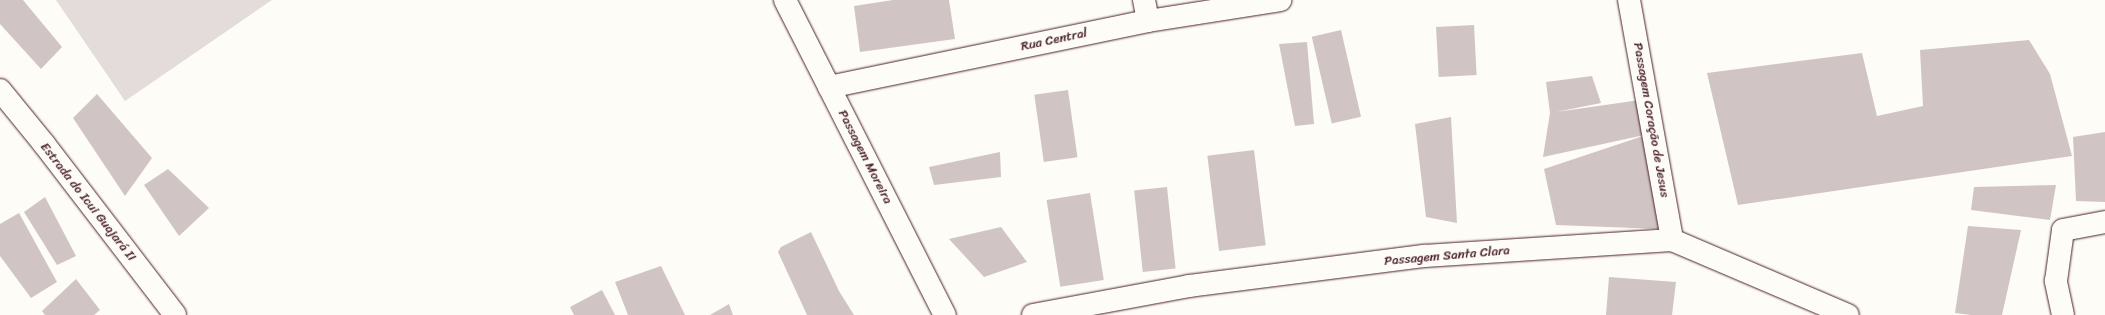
<!DOCTYPE html>
<html>
<head>
<meta charset="utf-8">
<style>
	body { margin:0 }
	#map { position:relative; width:2105px; height:315px; overflow:hidden; background:#fdfcf7; font-family:Sriracha,sans-serif }
	div>[style] { position:absolute }
	[style*='--x'] { left:calc(var(--x)*1px); top:calc(var(--y)*1px); width:calc(var(--w)*1px); rotate:calc(var(--a)*1deg) }
	.green>* { inset:0; background:#e3dcda }
	.building>* { inset:0; background:#d0c5c4; transform-origin:0 0 }
	.roads { filter:drop-shadow(0 0 1px #4a1f2b) drop-shadow(0 0 1px #4a1f2b) }
	.minor>* { height:22px; margin:-11px; padding:0 11px; transform-origin:11px; border-radius:11px; background:#fdfcf7 }
	.major>* { height:22px; margin:-11px; padding:0 11px; transform-origin:11px; border-radius:11px; background:#fdfcf7 }
	span { translate:-50% -50%; white-space:nowrap; text-align:center; line-height:1.15; -webkit-text-stroke:3px #fdfcf7; paint-order:stroke }
	.street-label { font-size:13px; color:#4a1f2b }
</style>
</head>
<body>
<div id="map">
	<div class="green">
		<div style="clip-path:polygon(56px 0,272px 0,125px 101px)"></div>
	</div>
	<div class="building">
		<div style="clip-path:polygon(0 0,23px 0,62px 47px,41px 69px,0 24px)"></div>
		<div style="clip-path:polygon(893px 0,949px 0,955px 39px,860px 52px,854px 6px)"></div>
		<div style="left:1474px;top:25px;width:50px;height:38px;rotate:87deg"></div>
		<div style="left:1341px;top:30px;width:89px;height:30px;rotate:77deg"></div>
		<div style="clip-path:polygon(2029px 40px,2050px 74px,2072px 156px,1738px 205px,1707px 73px,1862px 53px,1877px 116px,1923px 106px,1920px 50px)"></div>
		<div style="clip-path:polygon(1307px 42px,1314px 124px,1295px 126px,1279px 44px)"></div>
		<div style="clip-path:polygon(1592px 76px,1601px 103px,1556px 112px,1640px 100px,1651px 134px,1659px 229px,1556px 225px,1544px 169px,1649px 134px,1543px 157px,1550px 113px,1546px 82px)"></div>
		<div style="left:1068px;top:90px;width:68px;height:34px;rotate:82deg"></div>
		<div style="clip-path:polygon(97px 94px,152px 158px,125px 196px,73px 118px)"></div>
		<div style="clip-path:polygon(1451px 117px,1457px 223px,1426px 217px,1415px 124px)"></div>
		<div style="clip-path:polygon(2105px 132px,2105px 202px,2076px 201px,2073px 137px)"></div>
		<div style="left:1254px;top:150px;width:96px;height:47px;rotate:83deg"></div>
		<div style="clip-path:polygon(1000px 152px,1001px 177px,934px 185px,929px 167px)"></div>
		<div style="clip-path:polygon(168px 169px,209px 208px,179px 236px,144px 185px)"></div>
		<div style="clip-path:polygon(2056px 185px,2050px 220px,1971px 210px,1974px 187px)"></div>
		<div style="left:1167px;top:187px;width:82px;height:33px;rotate:84deg"></div>
		<div style="left:1090px;top:193px;width:88px;height:44px;rotate:81deg"></div>
		<div style="clip-path:polygon(45px 197px,76px 256px,57px 265px,24px 212px)"></div>
		<div style="clip-path:polygon(19px 213px,57px 282px,31px 298px,0 256px,0 224px)"></div>
		<div style="clip-path:polygon(1968px 226px,2021px 230px,2002px 315px,1971px 315px,1955px 313px)"></div>
		<div style="clip-path:polygon(1001px 227px,1027px 262px,984px 277px,949px 239px)"></div>
		<div style="clip-path:polygon(811px 232px,839px 291px,854px 315px,807px 315px,778px 252px,781px 247px)"></div>
		<div style="clip-path:polygon(661px 266px,685px 315px,628px 315px,615px 282px)"></div>
		<div style="clip-path:polygon(1609px 277px,1676px 282px,1672px 315px,1606px 315px)"></div>
		<div style="clip-path:polygon(76px 279px,100px 310px,94px 315px,45px 315px,42px 311px)"></div>
		<div style="clip-path:polygon(602px 290px,615px 315px,574px 315px,570px 307px)"></div>
		<div style="clip-path:polygon(729px 304px,733px 315px,710px 315px)"></div>
	</div>
	<div class="roads">
		<div class="minor">
			<div style="--x:785;--y:0;--w:353;--a:63.1"></div>
			<div style="--x:1144;--y:0;--w:21;--a:79"></div>
			<div style="--x:1629;--y:0;--w:244;--a:79.8"></div>
			<div style="--x:829;--y:87;--w:326;--a:-11.7"></div>
			<div style="--x:1148;--y:21;--w:134;--a:-9"></div>
			<div style="--x:1033;--y:315;--w:159;--a:-10.5"></div>
			<div style="--x:1189;--y:286;--w:237;--a:-7.3"></div>
			<div style="--x:1424;--y:256;--w:249;--a:-3.7"></div>
			<div style="--x:1672;--y:240;--w:191;--a:23.1"></div>
			<div style="--x:2063;--y:315;--w:35;--a:-102"></div>
			<div style="--x:2056;--y:281;--w:51;--a:-82.2"></div>
			<div style="--x:2063;--y:230;--w:43;--a:-10.8"></div>
		</div>
		<div class="major">
			<div style="--x:0;--y:90;--w:70;--a:50.8"></div>
			<div style="--x:44;--y:144;--w:215;--a:52.5"></div>
		</div>
	</div>
	<div class="street-label">
		<span style="left:1054px;top:40px;rotate:-12deg">Rua Central</span>
		<span style="left:1651px;top:120px;rotate:80deg">Passagem Coração de Jesus</span>
		<span style="left:865px;top:157px;rotate:63deg">Passagem Moreira</span>
		<span style="left:88px;top:202px;rotate:52deg">Estrada do Icui Guajará II</span>
		<span style="left:1447px;top:256px;rotate:-5deg">Passagem Santa Clara</span>
	</div>
</div>
</body>
</html>
